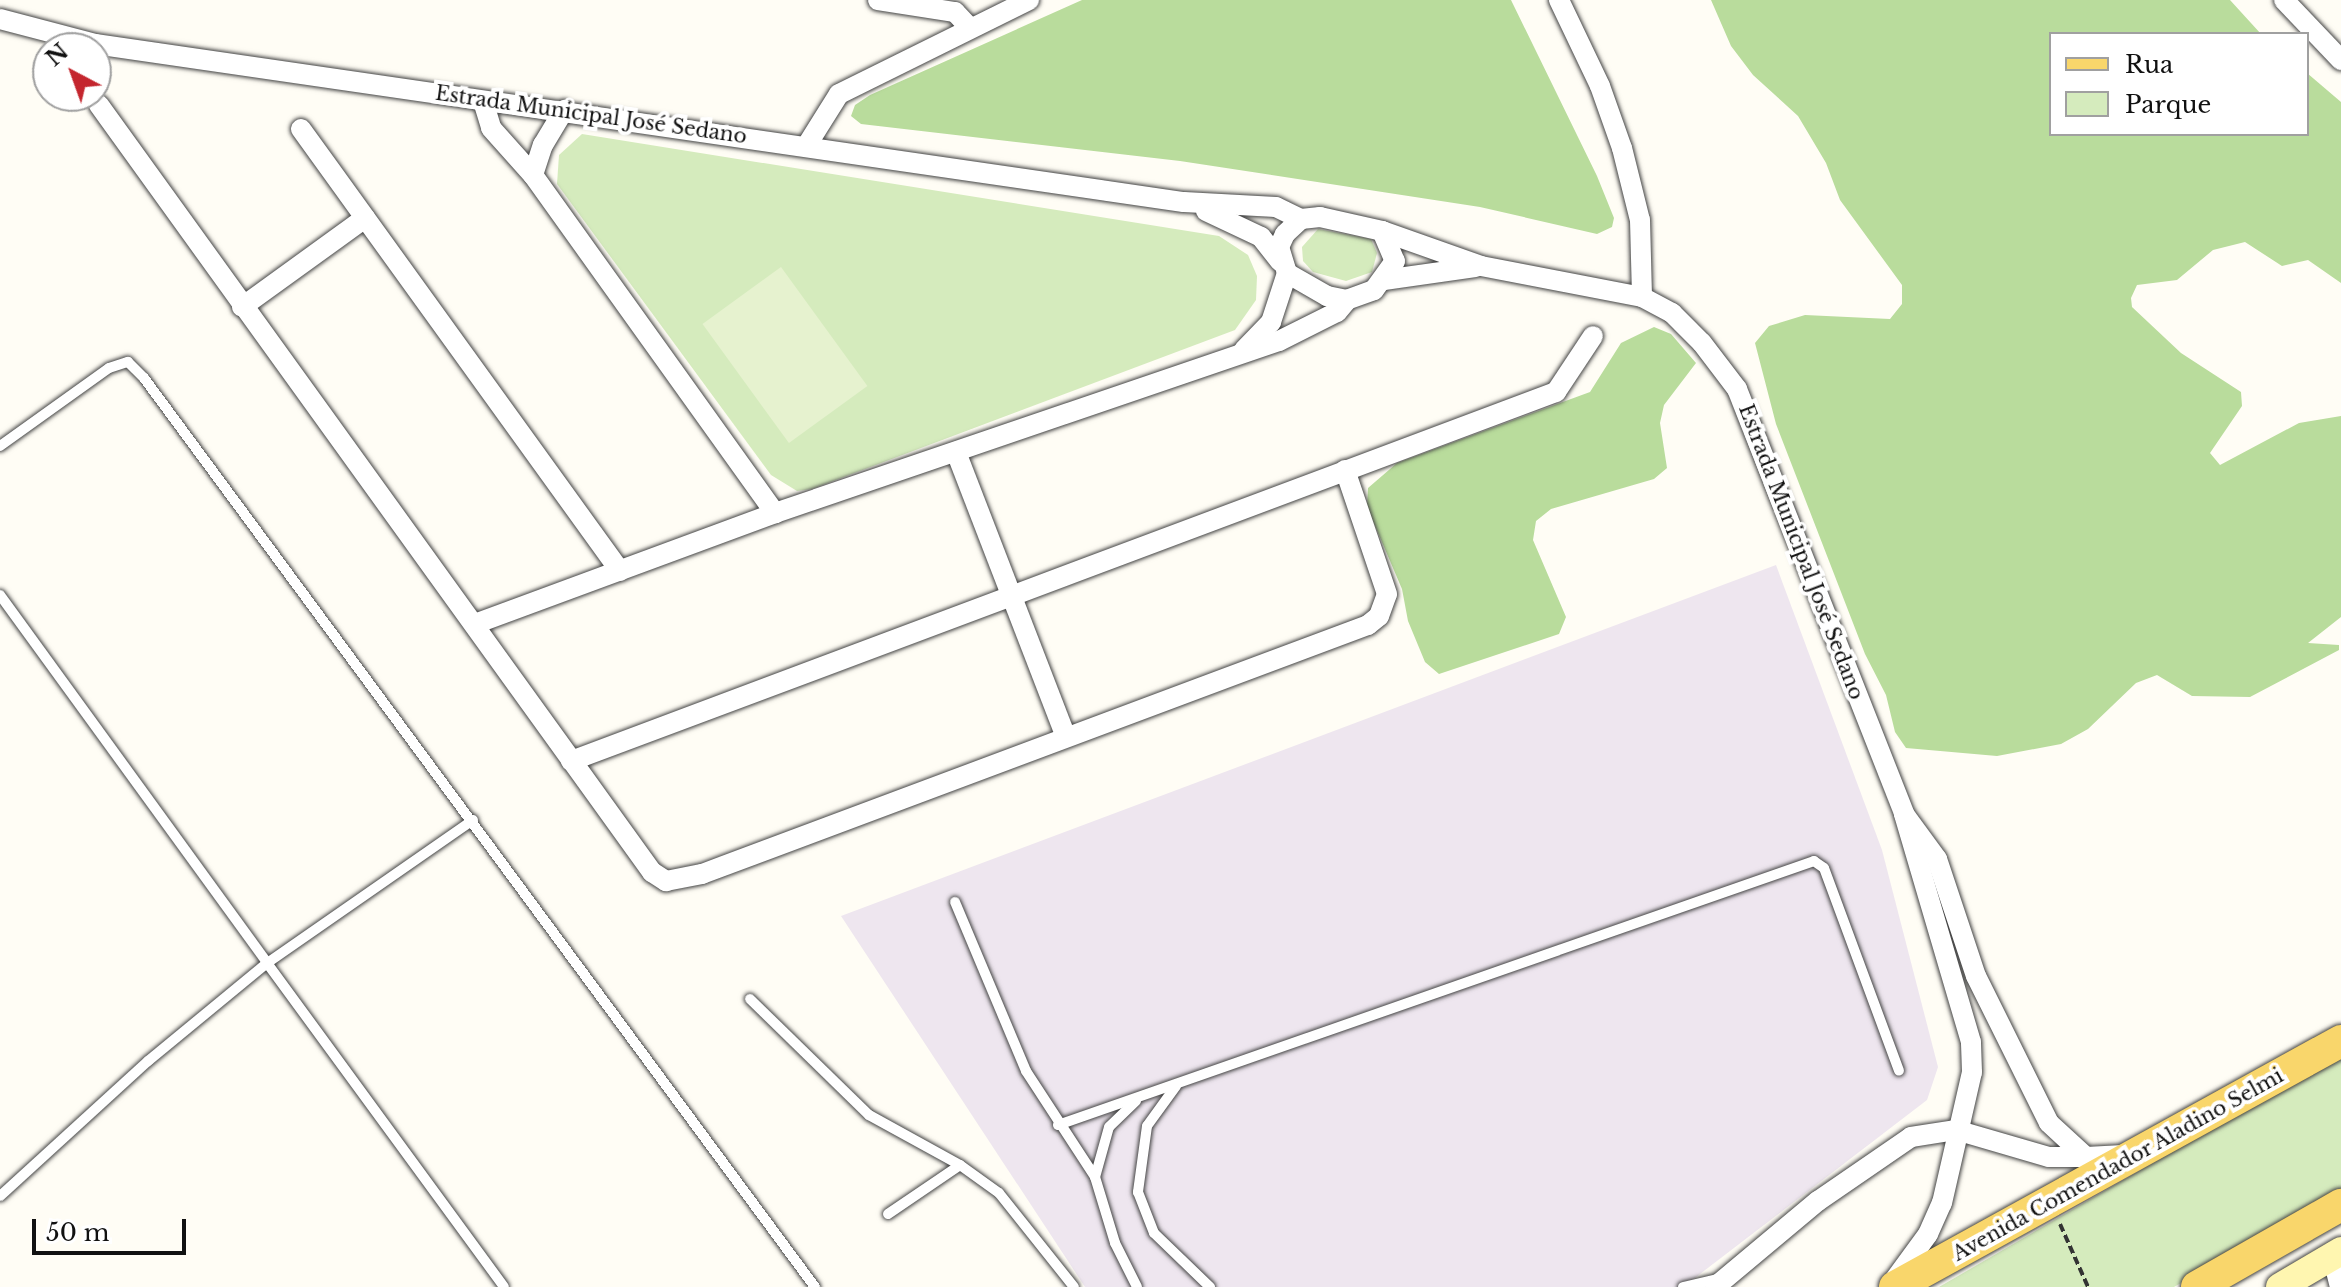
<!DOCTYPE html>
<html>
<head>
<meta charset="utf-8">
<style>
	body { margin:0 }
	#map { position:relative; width:2341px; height:1287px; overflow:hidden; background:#fffdf5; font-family:"Libre Baskerville",serif }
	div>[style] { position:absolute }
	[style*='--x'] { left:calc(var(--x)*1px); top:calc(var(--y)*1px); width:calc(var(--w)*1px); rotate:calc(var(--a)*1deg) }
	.industrial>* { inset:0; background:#eee6ef }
	.green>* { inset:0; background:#d5ebbd }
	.forest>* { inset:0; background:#b9dc9c }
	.pitch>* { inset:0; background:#e6f2cf; transform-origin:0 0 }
	.path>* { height:4px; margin-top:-2px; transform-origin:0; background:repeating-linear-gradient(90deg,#333 0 8px,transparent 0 12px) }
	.roads { filter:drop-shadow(0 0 2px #444) drop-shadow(0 0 2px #444) }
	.lane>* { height:10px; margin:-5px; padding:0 5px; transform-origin:5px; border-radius:5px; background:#fff }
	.street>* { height:20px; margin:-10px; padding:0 10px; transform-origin:10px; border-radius:10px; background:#fff }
	.secondary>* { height:28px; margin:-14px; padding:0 14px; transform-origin:14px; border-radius:14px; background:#fff6b0 }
	.primary>* { height:32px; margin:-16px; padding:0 16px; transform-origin:16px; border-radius:16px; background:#f9d66b }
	span { translate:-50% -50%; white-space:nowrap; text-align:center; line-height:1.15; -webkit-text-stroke:8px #fff; paint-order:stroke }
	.street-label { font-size:20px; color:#111 }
	.legend { position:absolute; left:2049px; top:32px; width:260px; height:104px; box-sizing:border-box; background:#fff; border:2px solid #a0a0a0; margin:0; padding:10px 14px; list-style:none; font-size:24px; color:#111 }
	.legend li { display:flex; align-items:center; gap:16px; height:40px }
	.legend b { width:40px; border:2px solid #a0a0a0 }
	.north { position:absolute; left:32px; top:32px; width:80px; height:80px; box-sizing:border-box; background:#fff; border:2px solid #a0a0a0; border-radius:50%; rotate:319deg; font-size:22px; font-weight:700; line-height:32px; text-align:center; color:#111 }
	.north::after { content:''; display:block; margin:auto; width:28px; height:36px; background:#c4262e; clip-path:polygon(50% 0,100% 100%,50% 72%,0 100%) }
	.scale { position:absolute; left:32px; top:1219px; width:154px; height:36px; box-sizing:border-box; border:4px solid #111; border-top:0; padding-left:10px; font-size:24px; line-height:28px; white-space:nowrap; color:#111; -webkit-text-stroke:6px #fff; paint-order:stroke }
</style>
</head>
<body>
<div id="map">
	<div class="industrial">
		<div style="clip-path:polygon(1776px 565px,1882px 850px,1938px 1067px,1927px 1100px,1683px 1287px,1085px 1287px,841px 916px)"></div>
	</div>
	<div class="green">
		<div style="clip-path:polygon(582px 134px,1219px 236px,1248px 255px,1257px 276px,1256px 300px,1235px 330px,812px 489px,797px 491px,771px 475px,557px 184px,559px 155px)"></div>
		<div style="clip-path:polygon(1318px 229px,1371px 239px,1377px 253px,1372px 272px,1346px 281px,1313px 272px,1303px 261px,1302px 247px)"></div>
		<div style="clip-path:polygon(2341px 1054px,2341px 1193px,2174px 1287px,1939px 1287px)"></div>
	</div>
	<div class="forest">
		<div style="clip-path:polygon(1082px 0,1511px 0,1597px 176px,1614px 218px,1612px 227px,1597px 234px,1480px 207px,1180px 161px,861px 124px,851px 116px,855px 105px,870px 95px)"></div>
		<div style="clip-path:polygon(1711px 0,2230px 0,2261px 34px,2051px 34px,2051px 134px,2307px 134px,2307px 73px,2341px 102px,2341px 283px,2308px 260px,2282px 266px,2245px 242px,2213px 250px,2177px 280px,2137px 285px,2131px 298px,2132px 307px,2181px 353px,2241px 392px,2242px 406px,2210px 453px,2220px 465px,2299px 423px,2341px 416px,2341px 617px,2308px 643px,2339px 645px,2339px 650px,2250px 697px,2192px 696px,2157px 675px,2136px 683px,2088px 729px,2061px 744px,1997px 756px,1906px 748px,1895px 732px,1886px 695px,1865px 654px,1776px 424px,1755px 343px,1769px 326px,1805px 315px,1890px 319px,1902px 304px,1902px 285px,1840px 200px,1826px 163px,1798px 116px,1753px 75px,1731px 46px)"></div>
		<div style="clip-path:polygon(1654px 327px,1671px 334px,1696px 363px,1664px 405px,1660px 423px,1667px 468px,1654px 479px,1551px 509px,1536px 521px,1533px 540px,1566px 617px,1559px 634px,1439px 674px,1425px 662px,1408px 621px,1402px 589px,1367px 507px,1368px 488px,1397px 463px,1590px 392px,1621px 343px)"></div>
	</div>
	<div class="pitch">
		<div style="left:781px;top:267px;width:147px;height:97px;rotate:54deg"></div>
	</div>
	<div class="path">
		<div style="--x:2060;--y:1224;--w:69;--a:66"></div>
	</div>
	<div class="roads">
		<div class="lane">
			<div style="--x:0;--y:446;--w:134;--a:-35.6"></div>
			<div style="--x:109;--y:368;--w:20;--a:-18"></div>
			<div style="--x:128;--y:362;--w:23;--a:45"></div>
			<div style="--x:144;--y:378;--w:1130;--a:53.57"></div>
			<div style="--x:0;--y:595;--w:455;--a:54"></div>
			<div style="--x:267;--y:963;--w:154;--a:140.5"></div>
			<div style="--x:148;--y:1061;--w:200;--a:137.6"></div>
			<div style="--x:473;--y:820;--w:251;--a:145.2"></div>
			<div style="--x:267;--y:963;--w:401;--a:53.8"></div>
			<div style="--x:955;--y:902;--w:183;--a:67.2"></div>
			<div style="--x:1026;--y:1071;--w:126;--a:56.9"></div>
			<div style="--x:750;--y:999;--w:166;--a:44.3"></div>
			<div style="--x:869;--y:1115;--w:104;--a:28.8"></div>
			<div style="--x:1176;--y:1086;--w:49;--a:125.9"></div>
			<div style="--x:1147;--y:1126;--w:67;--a:97.8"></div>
			<div style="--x:1138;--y:1192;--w:44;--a:68.7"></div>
			<div style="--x:1154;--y:1233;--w:78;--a:44"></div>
			<div style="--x:1136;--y:1101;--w:37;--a:136"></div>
			<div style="--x:1109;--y:1127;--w:52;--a:105.6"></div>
			<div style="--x:1095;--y:1177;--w:69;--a:73.1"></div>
			<div style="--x:1115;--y:1243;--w:49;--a:63.4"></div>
			<div style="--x:1058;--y:1125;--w:801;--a:-19.25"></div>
			<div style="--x:1814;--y:861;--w:12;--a:35"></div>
			<div style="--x:1824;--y:868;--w:216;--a:69.7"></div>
			<div style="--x:888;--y:1214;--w:87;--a:-34.2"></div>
			<div style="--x:960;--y:1165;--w:48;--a:35.7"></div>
			<div style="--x:999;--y:1193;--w:120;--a:51.4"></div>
			<div style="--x:1683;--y:1287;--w:35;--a:-13"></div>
		</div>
		<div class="street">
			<div style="--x:878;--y:0;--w:78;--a:8.9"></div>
			<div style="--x:955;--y:12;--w:19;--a:47"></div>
			<div style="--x:1559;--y:0;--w:95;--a:64.5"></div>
			<div style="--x:1600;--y:86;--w:66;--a:70.5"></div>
			<div style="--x:1622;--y:148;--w:74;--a:76"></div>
			<div style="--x:1640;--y:220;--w:77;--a:88.5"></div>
			<div style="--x:2284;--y:0;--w:83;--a:46.5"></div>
			<div style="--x:0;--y:19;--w:98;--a:14.7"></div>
			<div style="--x:95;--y:44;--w:1100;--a:8.26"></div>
			<div style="--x:1184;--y:202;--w:92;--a:3.1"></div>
			<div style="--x:1276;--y:207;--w:28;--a:26"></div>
			<div style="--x:483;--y:101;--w:28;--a:73"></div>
			<div style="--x:491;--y:128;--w:63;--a:48.2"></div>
			<div style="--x:533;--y:175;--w:416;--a:54.4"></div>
			<div style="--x:99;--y:105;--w:946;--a:54.21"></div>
			<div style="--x:652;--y:872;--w:17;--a:33"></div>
			<div style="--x:666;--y:881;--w:37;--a:-11"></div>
			<div style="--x:702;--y:874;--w:711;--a:-20.5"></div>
			<div style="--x:1368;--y:625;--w:14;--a:-39"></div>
			<div style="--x:1379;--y:616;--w:23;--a:-70"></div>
			<div style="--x:1387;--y:594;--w:131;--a:-108.7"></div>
			<div style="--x:301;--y:129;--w:545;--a:54.18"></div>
			<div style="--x:807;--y:145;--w:60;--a:-57.9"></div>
			<div style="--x:839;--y:94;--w:212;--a:-26.3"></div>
			<div style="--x:533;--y:175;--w:32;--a:-72"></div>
			<div style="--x:543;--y:145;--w:41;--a:-59"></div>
			<div style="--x:1206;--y:211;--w:61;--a:25.3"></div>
			<div style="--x:1261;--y:237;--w:31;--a:52"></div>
			<div style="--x:1320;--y:217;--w:64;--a:12.7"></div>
			<div style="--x:1382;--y:231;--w:33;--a:67"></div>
			<div style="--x:1395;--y:261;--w:36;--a:126"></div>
			<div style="--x:1374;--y:290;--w:29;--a:160"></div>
			<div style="--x:1347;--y:300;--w:20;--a:-169"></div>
			<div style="--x:1327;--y:296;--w:46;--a:-150.1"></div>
			<div style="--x:1287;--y:273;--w:27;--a:-107"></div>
			<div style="--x:1279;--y:247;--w:14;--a:-65"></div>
			<div style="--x:1285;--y:234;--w:22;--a:-43"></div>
			<div style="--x:1301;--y:219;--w:19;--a:-6"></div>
			<div style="--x:1382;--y:231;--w:105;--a:19.5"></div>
			<div style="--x:1481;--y:266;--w:164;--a:10.9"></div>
			<div style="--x:1642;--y:297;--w:34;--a:28"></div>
			<div style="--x:1672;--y:313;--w:42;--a:45"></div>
			<div style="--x:1702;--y:343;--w:58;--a:52.7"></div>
			<div style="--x:1737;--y:389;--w:457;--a:68.5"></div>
			<div style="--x:1384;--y:280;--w:92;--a:-8.1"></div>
			<div style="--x:242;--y:307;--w:152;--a:-35.9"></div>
			<div style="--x:1244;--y:350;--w:39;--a:-46"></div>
			<div style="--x:1271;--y:322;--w:52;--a:-71.9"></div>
			<div style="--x:956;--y:452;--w:302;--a:68.9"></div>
			<div style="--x:475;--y:624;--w:320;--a:-20.3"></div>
			<div style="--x:775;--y:513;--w:533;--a:-18.84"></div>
			<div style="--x:1279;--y:341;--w:65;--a:-26.6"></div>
			<div style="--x:1337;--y:312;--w:16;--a:-50"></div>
			<div style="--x:571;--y:761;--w:1052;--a:-20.54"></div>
			<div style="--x:1556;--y:392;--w:67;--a:-56.5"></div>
			<div style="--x:2332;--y:1255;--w:33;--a:76"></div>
			<div style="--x:1893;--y:1282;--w:59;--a:-53.9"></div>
			<div style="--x:1928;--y:1234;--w:34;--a:-66"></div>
			<div style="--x:1942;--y:1203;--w:134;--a:-77.1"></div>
			<div style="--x:1972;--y:1072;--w:30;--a:-92"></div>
			<div style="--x:1971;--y:1042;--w:238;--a:-106.4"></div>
			<div style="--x:1904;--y:814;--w:56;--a:53.7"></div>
			<div style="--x:1937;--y:859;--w:123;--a:71.6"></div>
			<div style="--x:1976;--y:976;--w:164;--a:63.6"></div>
			<div style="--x:2049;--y:1123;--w:50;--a:42.6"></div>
			<div style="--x:2086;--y:1157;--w:38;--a:-3"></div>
			<div style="--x:1715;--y:1287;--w:134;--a:-39.9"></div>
			<div style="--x:1818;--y:1201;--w:113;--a:-34.5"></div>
			<div style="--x:1911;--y:1137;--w:46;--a:-8.8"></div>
			<div style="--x:1956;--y:1130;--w:97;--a:16.2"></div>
			<div style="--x:2049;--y:1157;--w:37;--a:0"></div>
		</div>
		<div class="secondary">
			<div style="--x:2280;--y:1287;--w:71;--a:-30.5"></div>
		</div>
		<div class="primary">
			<div style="--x:1895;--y:1287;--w:509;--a:-28.88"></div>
			<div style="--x:2197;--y:1287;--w:166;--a:-29.7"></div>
		</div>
	</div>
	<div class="street-label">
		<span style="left:591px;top:115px;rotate:8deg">Estrada Municipal José Sedano</span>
		<span style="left:1801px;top:552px;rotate:69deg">Estrada Municipal José Sedano</span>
		<span style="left:2118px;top:1165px;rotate:-29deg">Avenida Comendador Aladino Selmi</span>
	</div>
	<ul class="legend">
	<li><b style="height:10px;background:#f9d66b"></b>Rua</li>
	<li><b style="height:22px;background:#d5ebbd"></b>Parque</li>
	</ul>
	<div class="north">N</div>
	<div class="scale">50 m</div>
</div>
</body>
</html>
